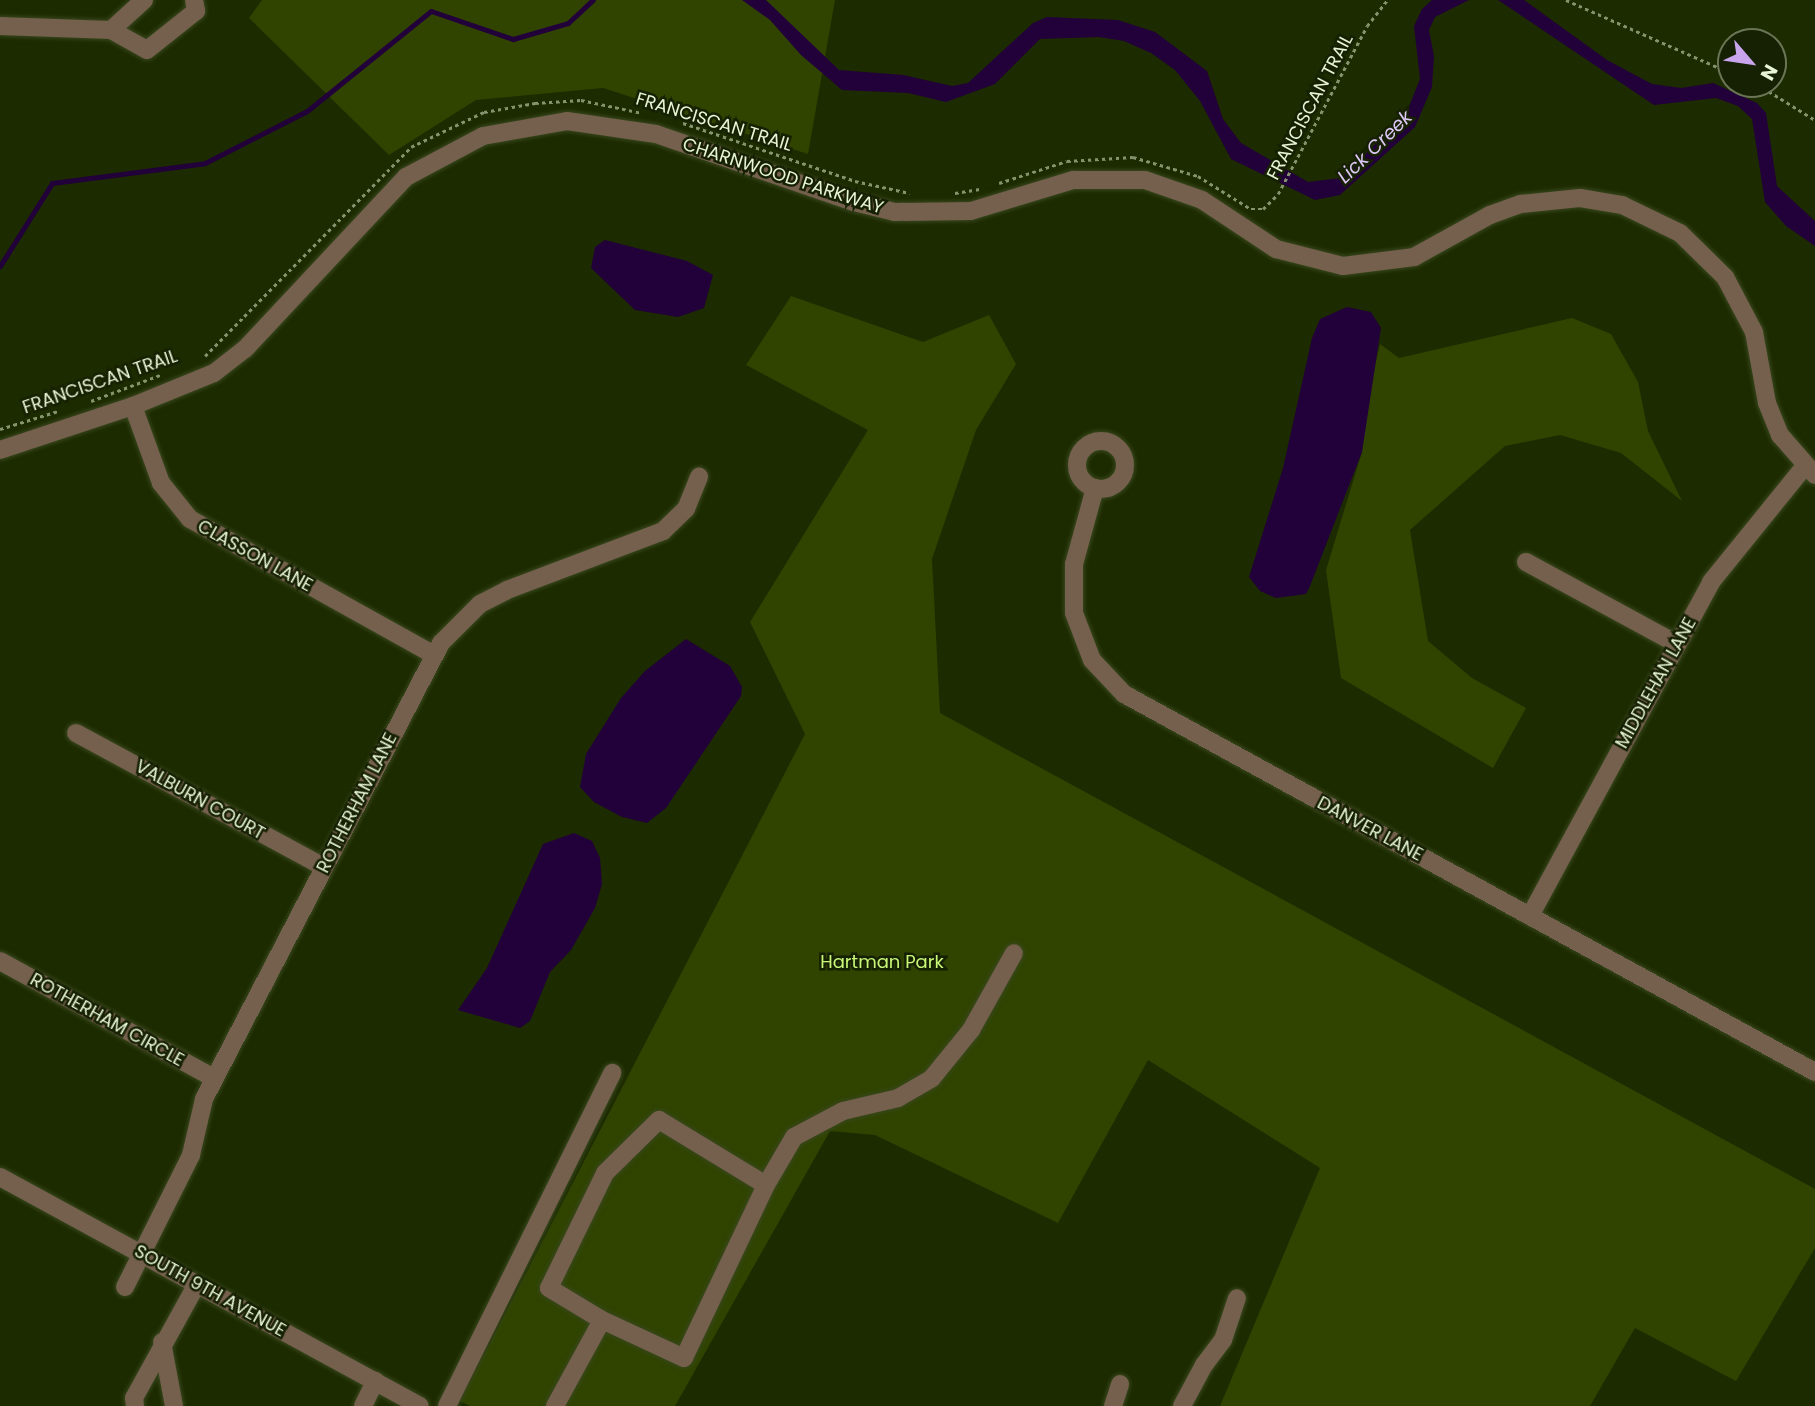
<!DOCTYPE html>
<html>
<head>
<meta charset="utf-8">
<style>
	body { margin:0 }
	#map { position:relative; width:1815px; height:1406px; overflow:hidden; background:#1d2b00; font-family:Poppins,sans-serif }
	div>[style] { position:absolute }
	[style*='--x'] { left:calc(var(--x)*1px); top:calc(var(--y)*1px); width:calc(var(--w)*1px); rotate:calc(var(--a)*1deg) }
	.green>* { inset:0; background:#304400 }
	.water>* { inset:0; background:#22003a }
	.stream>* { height:5px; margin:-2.5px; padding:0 2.5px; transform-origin:2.5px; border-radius:2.5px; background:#22003a }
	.path>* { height:2.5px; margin-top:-1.25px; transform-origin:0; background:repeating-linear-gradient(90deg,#85936e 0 3.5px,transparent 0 7px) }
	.roads { filter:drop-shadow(0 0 2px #39471e) drop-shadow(0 0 2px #39471e) }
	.minor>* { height:18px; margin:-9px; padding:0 9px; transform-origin:9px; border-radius:9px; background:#74604c }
	.minor>.ring { margin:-9px; padding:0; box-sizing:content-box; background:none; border:18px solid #74604c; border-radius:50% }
	span { translate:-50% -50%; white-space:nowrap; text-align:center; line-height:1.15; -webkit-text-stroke:5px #162002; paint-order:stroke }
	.street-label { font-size:18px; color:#e7f5d5 }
	.park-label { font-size:18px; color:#c8f778 }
	.water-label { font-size:19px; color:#ddc8f5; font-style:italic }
	.north { position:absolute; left:1717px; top:28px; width:70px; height:70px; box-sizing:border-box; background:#162002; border:2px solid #6a7556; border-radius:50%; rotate:119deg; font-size:19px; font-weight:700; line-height:28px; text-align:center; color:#e7f5d5 }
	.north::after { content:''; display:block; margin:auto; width:24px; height:32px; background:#c9a5ee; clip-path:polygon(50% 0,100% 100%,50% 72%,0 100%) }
</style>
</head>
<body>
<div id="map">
	<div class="green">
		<div style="clip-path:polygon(262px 0,835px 0,808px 154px,603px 88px,476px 100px,389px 155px,249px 18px)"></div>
		<div style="clip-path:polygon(791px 296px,923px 342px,989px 315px,1016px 364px,976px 430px,932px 559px,940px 713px,1815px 1189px,1815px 1248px,1736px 1381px,1635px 1328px,1590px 1406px,1220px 1406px,1320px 1168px,1148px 1060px,1058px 1223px,875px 1135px,830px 1131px,675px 1406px,470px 1406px,460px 1401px,805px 734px,750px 622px,868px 430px,746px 365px)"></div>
		<div style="clip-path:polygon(1572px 318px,1611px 334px,1638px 382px,1648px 431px,1682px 501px,1621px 453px,1560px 435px,1505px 446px,1410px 530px,1428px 641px,1472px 678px,1526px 708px,1493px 768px,1341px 678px,1326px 570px,1362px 452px,1365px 409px,1380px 344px,1399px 358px)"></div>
	</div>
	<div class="water">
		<div style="clip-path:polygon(742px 0,766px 0,839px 70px,903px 75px,952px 86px,968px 83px,1033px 23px,1047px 17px,1118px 20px,1155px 32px,1207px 71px,1223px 119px,1241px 143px,1308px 182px,1341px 178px,1406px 114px,1420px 79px,1414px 26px,1422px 9px,1432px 0,1469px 0,1435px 17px,1429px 30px,1434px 56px,1432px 87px,1415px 127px,1340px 195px,1315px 200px,1231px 159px,1200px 101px,1175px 70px,1151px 53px,1124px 41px,1099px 37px,1040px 39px,995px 84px,946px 102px,908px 93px,842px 90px,801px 55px,770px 20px)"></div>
		<div style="clip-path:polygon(1498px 0,1524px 0,1607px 60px,1652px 84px,1681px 88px,1713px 83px,1757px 103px,1766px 113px,1777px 186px,1815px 221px,1815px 246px,1786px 226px,1765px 202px,1752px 119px,1738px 106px,1716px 98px,1654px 105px)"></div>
		<div style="clip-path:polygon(605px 240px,687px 261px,713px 275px,704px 308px,678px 317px,635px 310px,591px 268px,595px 247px)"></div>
		<div style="clip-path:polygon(1347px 307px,1371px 312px,1381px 328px,1362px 452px,1310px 586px,1306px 594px,1276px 598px,1260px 591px,1249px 577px,1283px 468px,1312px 338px,1320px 319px)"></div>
		<div style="clip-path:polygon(686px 639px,730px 666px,742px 687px,741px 696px,666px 808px,647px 823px,622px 817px,594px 802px,580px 787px,586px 754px,621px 698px,645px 671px)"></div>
		<div style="clip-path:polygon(574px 833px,592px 841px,600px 858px,602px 884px,595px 908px,571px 950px,550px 972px,530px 1021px,520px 1028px,458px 1010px,487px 968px,543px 844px)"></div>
	</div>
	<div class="stream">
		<div style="--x:0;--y:266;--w:98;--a:-57.9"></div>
		<div style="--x:52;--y:183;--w:154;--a:-7.4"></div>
		<div style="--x:205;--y:163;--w:114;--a:-27"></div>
		<div style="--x:307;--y:111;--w:159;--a:-38.9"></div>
		<div style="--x:431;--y:11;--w:87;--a:18.9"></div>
		<div style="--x:513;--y:39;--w:57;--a:-16.2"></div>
		<div style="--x:568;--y:23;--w:34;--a:-43"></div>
	</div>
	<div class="path">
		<div style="--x:1566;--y:0;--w:180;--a:23.9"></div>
		<div style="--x:1757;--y:84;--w:68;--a:31.8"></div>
		<div style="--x:683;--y:123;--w:182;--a:18.6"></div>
		<div style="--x:855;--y:181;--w:56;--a:12.3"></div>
		<div style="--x:999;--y:183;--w:71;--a:-17.9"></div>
		<div style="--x:1067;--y:161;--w:66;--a:-3.5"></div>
		<div style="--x:1133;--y:157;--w:68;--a:16.3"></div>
		<div style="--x:1198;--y:176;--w:62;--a:31.9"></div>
		<div style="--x:1251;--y:209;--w:12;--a:0"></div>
		<div style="--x:1263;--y:209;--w:21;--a:-45"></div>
		<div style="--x:1278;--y:194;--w:190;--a:-62.1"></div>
		<div style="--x:1367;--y:26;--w:33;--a:-52"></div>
		<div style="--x:955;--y:193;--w:25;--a:-9"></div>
		<div style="--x:205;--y:356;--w:293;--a:-45.4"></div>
		<div style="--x:411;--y:147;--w:81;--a:-25.6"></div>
		<div style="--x:484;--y:112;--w:52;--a:-10"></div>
		<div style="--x:535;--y:103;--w:46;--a:-3.7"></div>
		<div style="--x:581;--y:100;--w:62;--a:12"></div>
		<div style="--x:91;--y:401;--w:74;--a:-20.6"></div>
		<div style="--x:0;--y:429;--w:61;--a:-17.2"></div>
	</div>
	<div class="roads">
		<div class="minor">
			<div style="--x:144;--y:0;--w:45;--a:137.7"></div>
			<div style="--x:111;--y:30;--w:41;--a:29.1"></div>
			<div style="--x:147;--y:50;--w:63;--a:-38.5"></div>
			<div style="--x:196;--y:11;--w:11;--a:-100"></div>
			<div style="--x:0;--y:26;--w:111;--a:2.1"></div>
			<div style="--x:133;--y:406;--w:82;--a:70"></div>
			<div style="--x:161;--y:483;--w:46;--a:51.1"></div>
			<div style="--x:190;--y:519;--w:278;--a:29.1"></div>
			<div class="ring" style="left:1077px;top:441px;width:30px;height:30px"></div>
			<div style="--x:0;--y:450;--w:140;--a:-18.3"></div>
			<div style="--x:133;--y:406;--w:87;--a:-22.2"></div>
			<div style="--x:214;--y:373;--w:39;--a:-38"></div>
			<div style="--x:245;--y:349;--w:236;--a:-46.9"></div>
			<div style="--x:406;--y:177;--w:87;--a:-28"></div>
			<div style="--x:483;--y:136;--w:85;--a:-10.1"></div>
			<div style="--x:567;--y:121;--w:90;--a:8.3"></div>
			<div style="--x:656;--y:134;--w:209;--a:19"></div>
			<div style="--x:854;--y:202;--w:42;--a:13.7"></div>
			<div style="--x:895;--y:212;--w:76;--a:-0.8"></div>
			<div style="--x:971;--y:211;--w:107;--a:-16.9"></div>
			<div style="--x:1073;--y:180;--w:72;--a:0"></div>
			<div style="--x:1145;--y:180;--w:60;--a:19.3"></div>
			<div style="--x:1202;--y:200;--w:89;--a:33.5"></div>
			<div style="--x:1276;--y:249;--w:69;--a:14.2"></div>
			<div style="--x:1343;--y:266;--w:72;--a:-7.2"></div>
			<div style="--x:1414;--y:257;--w:87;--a:-28.9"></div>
			<div style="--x:1490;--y:215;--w:33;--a:-20"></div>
			<div style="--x:1521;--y:204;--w:59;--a:-5.8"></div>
			<div style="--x:1580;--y:198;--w:43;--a:9.5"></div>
			<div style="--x:1622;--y:205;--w:64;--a:25.8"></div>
			<div style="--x:1680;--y:233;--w:63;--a:44.4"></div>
			<div style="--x:1725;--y:277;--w:62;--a:62.2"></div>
			<div style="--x:1754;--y:332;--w:72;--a:79.6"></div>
			<div style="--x:1767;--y:403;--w:35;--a:68"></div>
			<div style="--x:1780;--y:435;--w:53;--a:48.8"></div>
			<div style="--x:1095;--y:488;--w:79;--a:105.4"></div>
			<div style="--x:1074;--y:564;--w:49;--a:90"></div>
			<div style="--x:1074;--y:613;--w:50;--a:69"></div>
			<div style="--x:1092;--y:660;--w:47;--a:46.7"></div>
			<div style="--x:1124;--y:694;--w:788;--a:28.68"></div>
			<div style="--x:1526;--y:562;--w:172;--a:28.5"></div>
			<div style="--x:76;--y:733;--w:282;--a:28.4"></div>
			<div style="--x:1530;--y:916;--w:380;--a:-61.5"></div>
			<div style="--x:1711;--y:582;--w:149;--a:-51"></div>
			<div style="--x:0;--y:961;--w:244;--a:28.7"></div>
			<div style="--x:659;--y:1120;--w:125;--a:31.3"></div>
			<div style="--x:766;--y:1185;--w:191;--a:115.4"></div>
			<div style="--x:684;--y:1358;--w:90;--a:-155.1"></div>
			<div style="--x:602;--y:1320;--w:62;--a:-148.9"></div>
			<div style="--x:549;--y:1288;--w:128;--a:-64"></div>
			<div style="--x:605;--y:1173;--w:76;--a:-44.5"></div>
			<div style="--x:0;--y:1177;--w:478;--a:28.6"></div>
			<div style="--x:766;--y:1185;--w:56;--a:-59.7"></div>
			<div style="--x:794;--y:1137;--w:55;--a:-28"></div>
			<div style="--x:843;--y:1111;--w:57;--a:-13.3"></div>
			<div style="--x:898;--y:1098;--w:39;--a:-30"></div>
			<div style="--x:932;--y:1078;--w:62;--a:-50.9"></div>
			<div style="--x:971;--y:1030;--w:88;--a:-60.8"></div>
			<div style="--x:125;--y:1287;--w:148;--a:-63.4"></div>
			<div style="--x:191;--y:1155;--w:57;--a:-76.9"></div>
			<div style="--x:204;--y:1099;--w:514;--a:-62.54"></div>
			<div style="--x:441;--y:643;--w:55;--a:-45"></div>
			<div style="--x:480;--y:604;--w:30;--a:-27"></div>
			<div style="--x:507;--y:590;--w:167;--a:-20.7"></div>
			<div style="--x:663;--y:531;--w:32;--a:-44"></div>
			<div style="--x:686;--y:509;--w:35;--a:-68"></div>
			<div style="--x:162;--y:1342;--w:65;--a:79.4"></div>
			<div style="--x:135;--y:1406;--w:8;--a:-97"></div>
			<div style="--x:134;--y:1398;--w:130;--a:-61.1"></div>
			<div style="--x:363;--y:1406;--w:28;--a:-64"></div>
			<div style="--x:447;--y:1406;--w:372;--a:-63.6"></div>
			<div style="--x:555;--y:1406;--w:98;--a:-61.3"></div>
			<div style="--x:1113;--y:1406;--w:23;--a:-72"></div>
			<div style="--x:1182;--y:1406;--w:47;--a:-61.8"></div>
			<div style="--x:1204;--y:1365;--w:31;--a:-53"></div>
			<div style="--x:1223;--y:1340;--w:44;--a:-71.6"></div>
		</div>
	</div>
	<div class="street-label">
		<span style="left:1310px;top:107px;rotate:-62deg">FRANCISCAN TRAIL</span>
		<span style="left:714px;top:122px;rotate:17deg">FRANCISCAN TRAIL</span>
		<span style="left:783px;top:176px;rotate:18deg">CHARNWOOD PARKWAY</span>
		<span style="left:100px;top:382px;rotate:-19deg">FRANCISCAN TRAIL</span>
		<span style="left:255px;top:556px;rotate:29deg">CLASSON LANE</span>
		<span style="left:1656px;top:683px;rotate:-61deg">MIDDLEHAN LANE</span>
		<span style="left:200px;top:800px;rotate:29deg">VALBURN COURT</span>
		<span style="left:357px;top:803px;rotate:-63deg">ROTHERHAM LANE</span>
		<span style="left:1370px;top:829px;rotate:28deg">DANVER LANE</span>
		<span style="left:107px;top:1020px;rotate:29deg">ROTHERHAM CIRCLE</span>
		<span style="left:210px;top:1291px;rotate:29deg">SOUTH 9TH AVENUE</span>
	</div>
	<div class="park-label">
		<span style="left:882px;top:962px">Hartman Park</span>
	</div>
	<div class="water-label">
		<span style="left:1375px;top:147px;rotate:-44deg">Lick Creek</span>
	</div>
	<div class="north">N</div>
</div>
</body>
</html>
